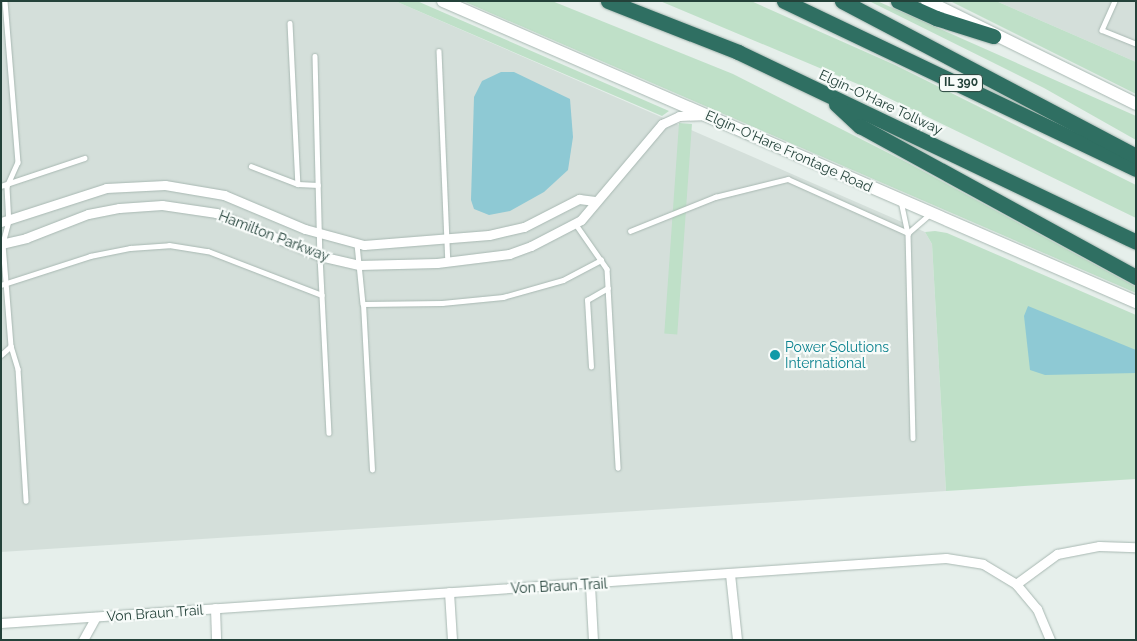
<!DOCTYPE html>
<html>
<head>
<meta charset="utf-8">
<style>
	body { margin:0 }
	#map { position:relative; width:1137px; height:641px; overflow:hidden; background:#e6efeb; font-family:Raleway,sans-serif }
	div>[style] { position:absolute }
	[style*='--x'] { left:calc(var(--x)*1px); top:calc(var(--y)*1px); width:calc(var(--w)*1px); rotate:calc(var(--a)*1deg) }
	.built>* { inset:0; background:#d4dfda }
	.green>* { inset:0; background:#bfe0c8; transform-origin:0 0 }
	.water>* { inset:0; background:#8ec9d4 }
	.roads { filter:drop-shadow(0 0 1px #a8b8b2) drop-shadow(0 0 1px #a8b8b2) }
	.service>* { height:4.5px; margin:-2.25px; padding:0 2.25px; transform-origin:2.25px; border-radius:2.25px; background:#fff }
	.minor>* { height:9px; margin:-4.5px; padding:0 4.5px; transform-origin:4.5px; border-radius:4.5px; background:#fff }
	.secondary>* { height:12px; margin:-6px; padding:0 6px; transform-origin:6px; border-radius:6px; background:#fff }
	.motorway>* { height:15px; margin:-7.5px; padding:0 7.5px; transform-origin:7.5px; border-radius:7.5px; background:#2f6f62 }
	.dots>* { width:14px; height:14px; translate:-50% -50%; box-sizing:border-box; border:2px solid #f7fbf9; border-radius:50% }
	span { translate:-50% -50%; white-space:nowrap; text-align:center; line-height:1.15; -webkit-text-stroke:4.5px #f7fbf9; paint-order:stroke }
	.shield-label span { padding:1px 4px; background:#f7fbf9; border:1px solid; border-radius:4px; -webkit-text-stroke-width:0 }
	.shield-label { font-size:12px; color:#24423a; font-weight:700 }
	.street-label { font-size:14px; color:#24423a }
	.culture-label { font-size:14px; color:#0d838f }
	.left { translate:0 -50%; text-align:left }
	.frame { position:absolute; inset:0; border:2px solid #24423a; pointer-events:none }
</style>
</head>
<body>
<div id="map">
	<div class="built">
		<div style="clip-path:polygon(1px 1px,395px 1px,925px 232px,932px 244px,946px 491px,1px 552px)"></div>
		<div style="clip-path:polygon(996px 1px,1136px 1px,1136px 62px)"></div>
	</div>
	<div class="green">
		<div style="clip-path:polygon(395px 1px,417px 1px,669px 111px,662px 116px)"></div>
		<div style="clip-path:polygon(463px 1px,552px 1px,733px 74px,908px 163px,1136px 287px,1136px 293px)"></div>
		<div style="clip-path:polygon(660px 1px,751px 1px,895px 65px,1136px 185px,1136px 218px,872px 90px)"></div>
		<div style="clip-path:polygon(869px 1px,877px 1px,1136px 116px,1136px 140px,1044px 88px)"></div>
		<div style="clip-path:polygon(950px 1px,996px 1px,1136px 62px,1136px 94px)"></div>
		<div style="left:679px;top:123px;width:13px;height:211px;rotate:4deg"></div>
		<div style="clip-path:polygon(935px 231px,947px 233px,1136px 315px,1136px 479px,946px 491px,932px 244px,925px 232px)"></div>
	</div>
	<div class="water">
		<div style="clip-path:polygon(501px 72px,514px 72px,570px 99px,573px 137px,568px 170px,544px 192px,510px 211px,489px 215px,474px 209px,471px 200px,474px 97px,482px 81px)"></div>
		<div style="clip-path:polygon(1028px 306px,1136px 350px,1136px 373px,1045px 375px,1030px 370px,1024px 316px)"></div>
	</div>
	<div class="roads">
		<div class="service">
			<div style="--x:5;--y:1;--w:162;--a:85.4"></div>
			<div style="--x:18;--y:162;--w:27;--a:114"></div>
			<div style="--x:7;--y:187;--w:34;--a:87"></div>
			<div style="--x:9;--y:221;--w:24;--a:105"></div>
			<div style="--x:3;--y:244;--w:102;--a:85.5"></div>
			<div style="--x:11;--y:346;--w:24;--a:73"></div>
			<div style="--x:18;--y:369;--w:132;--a:86.5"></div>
			<div style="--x:1115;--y:1;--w:32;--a:114"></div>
			<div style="--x:1102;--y:30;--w:37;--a:22"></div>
			<div style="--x:290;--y:23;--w:161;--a:87.2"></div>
			<div style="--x:439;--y:51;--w:211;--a:87.6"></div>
			<div style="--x:315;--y:56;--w:200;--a:88.6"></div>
			<div style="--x:320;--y:256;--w:177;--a:87.1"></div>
			<div style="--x:251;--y:166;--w:50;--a:21"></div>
			<div style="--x:298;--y:184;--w:20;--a:3"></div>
			<div style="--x:1;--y:186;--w:88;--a:-18.6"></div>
			<div style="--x:901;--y:201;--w:33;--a:78"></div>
			<div style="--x:908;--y:233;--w:205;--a:88.6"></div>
			<div style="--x:575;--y:223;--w:56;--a:55.2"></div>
			<div style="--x:607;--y:269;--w:199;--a:86.8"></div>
			<div style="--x:630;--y:231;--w:92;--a:-21.8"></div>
			<div style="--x:715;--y:197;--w:75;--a:-13.9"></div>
			<div style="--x:788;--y:179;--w:132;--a:24.2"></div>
			<div style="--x:908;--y:233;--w:29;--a:-41"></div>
			<div style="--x:357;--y:244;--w:60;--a:84.3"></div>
			<div style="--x:1;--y:285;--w:94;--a:-18"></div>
			<div style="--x:90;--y:256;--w:41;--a:-11.3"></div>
			<div style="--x:130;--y:248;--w:39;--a:-4"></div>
			<div style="--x:169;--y:245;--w:39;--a:9"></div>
			<div style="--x:208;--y:251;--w:122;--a:21.1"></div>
			<div style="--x:1;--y:355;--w:13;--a:-42"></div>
			<div style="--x:591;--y:367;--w:67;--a:-93.4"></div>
			<div style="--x:587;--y:300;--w:24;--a:-30"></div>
			<div style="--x:372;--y:470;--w:166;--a:-93.1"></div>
			<div style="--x:363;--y:304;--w:79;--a:-0.7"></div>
			<div style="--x:442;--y:303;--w:61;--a:-5.6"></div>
			<div style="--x:503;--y:297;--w:62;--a:-15.8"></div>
			<div style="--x:563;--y:280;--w:43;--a:-27.8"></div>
		</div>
		<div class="minor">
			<div style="--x:1;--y:222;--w:110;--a:-17.9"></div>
			<div style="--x:106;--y:188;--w:59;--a:-2.9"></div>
			<div style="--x:165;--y:185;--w:60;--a:9.6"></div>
			<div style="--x:224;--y:195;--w:88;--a:22.8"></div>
			<div style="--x:305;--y:229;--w:61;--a:15.2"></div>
			<div style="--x:364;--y:245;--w:125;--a:-4.6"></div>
			<div style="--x:489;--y:235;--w:36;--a:-13"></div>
			<div style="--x:524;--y:227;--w:62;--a:-27"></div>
			<div style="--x:579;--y:199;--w:16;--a:7"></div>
			<div style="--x:1;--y:244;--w:26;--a:-13"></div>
			<div style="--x:26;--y:238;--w:66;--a:-21.2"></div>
			<div style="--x:88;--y:214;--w:32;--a:-11"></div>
			<div style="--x:119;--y:208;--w:43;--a:-4"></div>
			<div style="--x:162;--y:205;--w:55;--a:8.4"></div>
			<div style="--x:216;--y:213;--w:113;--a:22.5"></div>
			<div style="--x:320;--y:256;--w:40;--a:13"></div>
			<div style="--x:359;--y:265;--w:78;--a:-1.5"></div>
			<div style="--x:437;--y:263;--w:73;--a:-7.1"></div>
			<div style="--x:509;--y:254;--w:23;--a:-20"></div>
			<div style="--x:531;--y:246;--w:56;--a:-27.5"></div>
			<div style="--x:581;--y:220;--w:126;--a:-49.8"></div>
			<div style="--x:662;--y:124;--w:19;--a:-25"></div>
			<div style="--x:679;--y:116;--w:23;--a:-2"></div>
			<div style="--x:730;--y:574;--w:66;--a:83.9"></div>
			<div style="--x:1016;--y:584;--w:51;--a:-36.2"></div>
			<div style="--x:1057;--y:554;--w:43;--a:-10.8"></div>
			<div style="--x:1099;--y:546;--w:37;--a:2"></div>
			<div style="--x:590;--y:585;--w:55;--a:86.9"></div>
			<div style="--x:449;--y:592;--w:48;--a:86.4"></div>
			<div style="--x:215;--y:608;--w:32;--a:88"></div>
			<div style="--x:1;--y:623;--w:947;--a:-3.93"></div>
			<div style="--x:946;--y:558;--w:37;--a:9"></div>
			<div style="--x:983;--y:564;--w:39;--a:31"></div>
			<div style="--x:1016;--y:584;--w:33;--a:50"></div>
			<div style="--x:1037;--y:609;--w:34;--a:67"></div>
			<div style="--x:83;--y:640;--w:26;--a:-61"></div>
		</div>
		<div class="secondary">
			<div style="--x:443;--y:1;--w:756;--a:23.48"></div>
			<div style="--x:927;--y:1;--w:233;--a:26.2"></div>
		</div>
		<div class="motorway">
			<div style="--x:608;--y:1;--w:140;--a:21.4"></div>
			<div style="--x:738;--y:52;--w:441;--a:25.5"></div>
			<div style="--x:784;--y:1;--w:390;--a:25.5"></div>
			<div style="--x:842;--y:1;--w:332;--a:27.8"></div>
			<div style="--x:898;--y:1;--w:42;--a:24.1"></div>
			<div style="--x:936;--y:18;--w:60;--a:17.5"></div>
			<div style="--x:836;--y:104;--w:33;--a:43"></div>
			<div style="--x:860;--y:126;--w:315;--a:28.7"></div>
		</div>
	</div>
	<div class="dots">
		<div style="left:775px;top:355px;background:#0f9aa8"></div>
	</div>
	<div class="shield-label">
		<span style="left:961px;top:83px">IL 390</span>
	</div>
	<div class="street-label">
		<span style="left:881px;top:102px;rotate:25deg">Elgin-O'Hare Tollway</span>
		<span style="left:789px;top:151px;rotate:24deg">Elgin-O'Hare Frontage Road</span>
		<span style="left:274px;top:236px;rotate:21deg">Hamilton Parkway</span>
		<span style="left:559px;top:586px;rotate:-3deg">Von Braun Trail</span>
		<span style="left:155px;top:613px;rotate:-4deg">Von Braun Trail</span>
	</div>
	<div class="culture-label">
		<span class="left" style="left:785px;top:355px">Power Solutions<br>International</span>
	</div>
	<div class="frame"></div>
</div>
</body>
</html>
